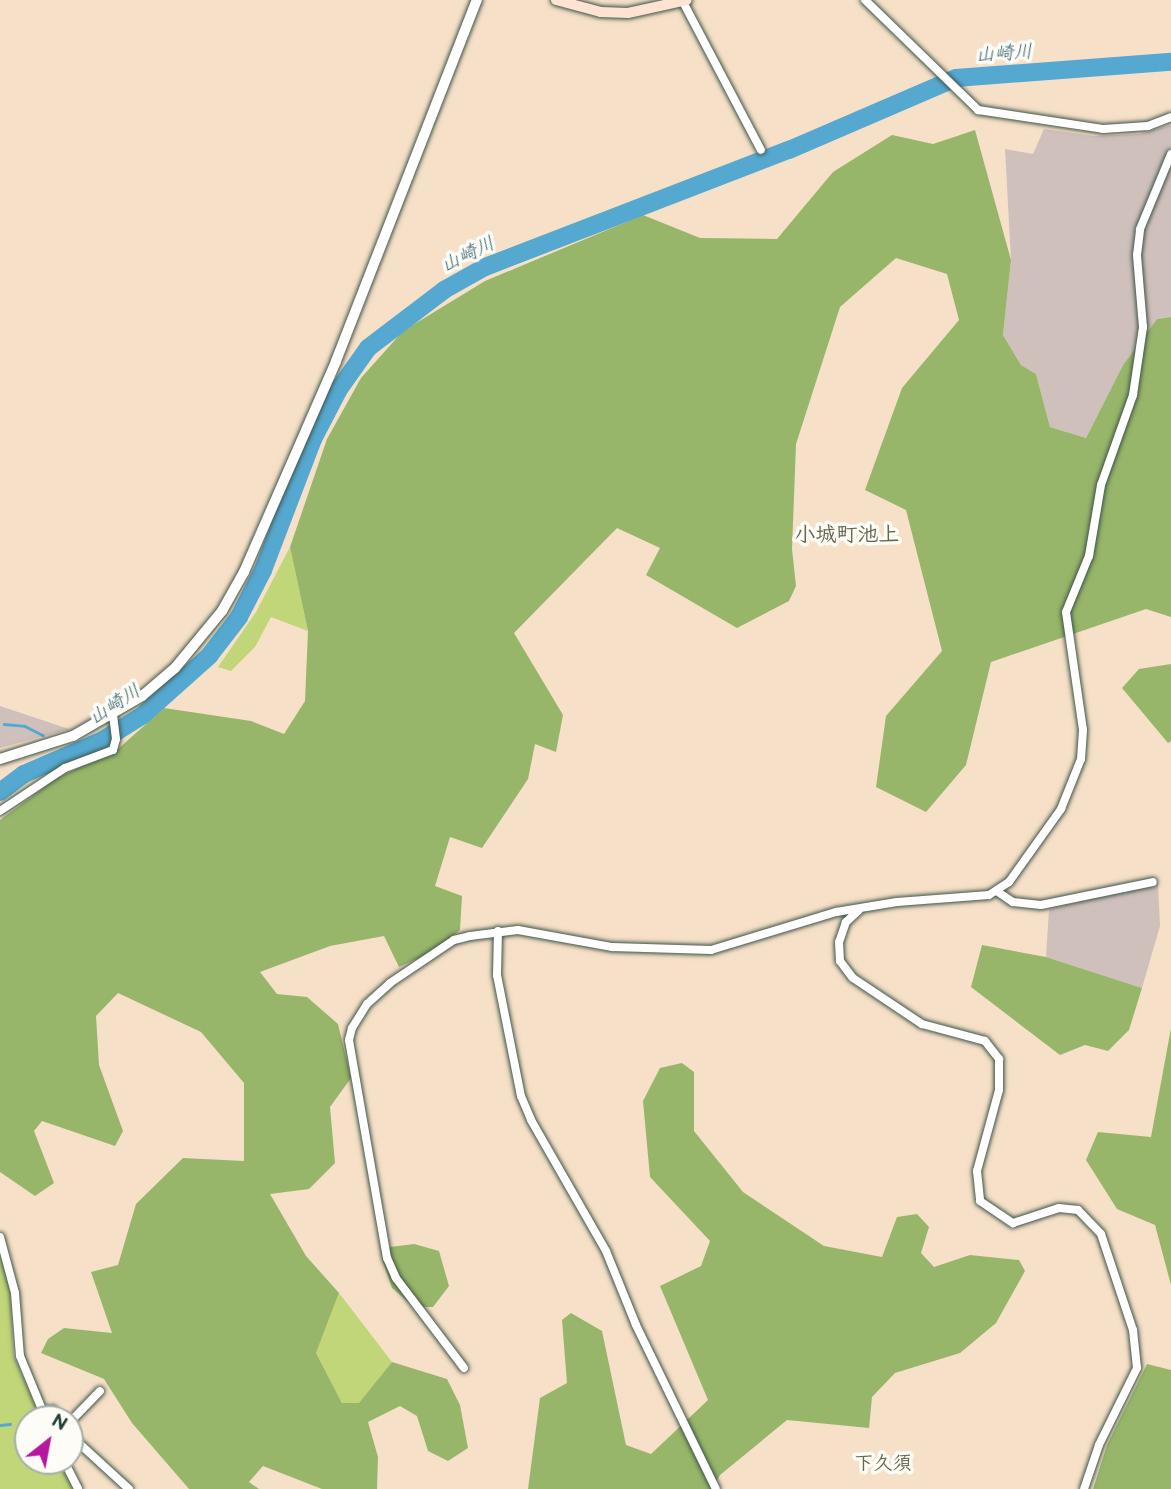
<!DOCTYPE html>
<html>
<head>
<meta charset="utf-8">
<style>
	body { margin:0 }
	#map { position:relative; width:1171px; height:1489px; overflow:hidden; background:#f6e0c7; font-family:"Balsamiq Sans","Klee One",sans-serif }
	div>[style] { position:absolute }
	[style*='--x'] { left:calc(var(--x)*1px); top:calc(var(--y)*1px); width:calc(var(--w)*1px); rotate:calc(var(--a)*1deg) }
	.industrial>* { inset:0; background:#d0c0bc }
	.green>* { inset:0; background:#c1d579 }
	.forest>* { inset:0; background:#98b669 }
	.stream>* { height:2.5px; margin:-1.25px; padding:0 1.25px; transform-origin:1.25px; border-radius:1.25px; background:#55a8d0 }
	.river>* { height:18px; margin:-9px; padding:0 9px; transform-origin:9px; border-radius:9px; background:#55a8d0 }
	.roads { filter:drop-shadow(0 0 2px #3f554a) drop-shadow(0 0 2px #3f554a) }
	.minor>* { height:8px; margin:-4px; padding:0 4px; transform-origin:4px; border-radius:4px; background:#fff }
	.tertiary>* { height:10px; margin:-5px; padding:0 5px; transform-origin:5px; border-radius:5px; background:#fff }
	.secondary>* { height:10px; margin:-5px; padding:0 5px; transform-origin:5px; border-radius:5px; background:#fee3d2 }
	span { translate:-50% -50%; white-space:nowrap; text-align:center; line-height:1.15; -webkit-text-stroke:7px #fdfcf7; paint-order:stroke }
	.water-label { font-size:19px; color:#32626b; font-style:italic }
	.neighbourhood-label { font-size:19px; color:#64664e; font-weight:700 }
	.quarter-label { font-size:21px; color:#64664e; font-weight:700 }
	.north { position:absolute; left:14px; top:1405px; width:70px; height:70px; box-sizing:border-box; background:#fdfcf7; border:2px solid #a4b0a9; border-radius:50%; rotate:31deg; font-size:19px; font-weight:700; line-height:28px; text-align:center; color:#1f3d34 }
	.north::after { content:''; display:block; margin:auto; width:24px; height:32px; background:#b5179e; clip-path:polygon(50% 0,100% 100%,50% 72%,0 100%) }
</style>
</head>
<body>
<div id="map">
	<div class="industrial">
		<div style="clip-path:polygon(1171px 125px,1171px 317px,1157px 319px,1123px 365px,1086px 438px,1050px 427px,1036px 374px,1021px 365px,1003px 335px,1011px 260px,1005px 149px,1033px 154px,1044px 129px,1094px 136px,1140px 134px)"></div>
		<div style="clip-path:polygon(0 706px,69px 729px,0 748px)"></div>
		<div style="clip-path:polygon(1158px 883px,1160px 926px,1142px 988px,1046px 957px,1049px 909px)"></div>
	</div>
	<div class="green">
		<div style="clip-path:polygon(290px 547px,308px 631px,271px 617px,255px 647px,231px 671px,218px 667px,256px 612px)"></div>
		<div style="clip-path:polygon(0 1252px,10px 1283px,13px 1355px,42px 1419px,28px 1419px,28px 1461px,61px 1461px,80px 1489px,0 1489px)"></div>
		<div style="clip-path:polygon(339px 1293px,392px 1362px,359px 1404px,342px 1403px,316px 1353px)"></div>
	</div>
	<div class="forest">
		<div style="clip-path:polygon(975px 130px,1011px 260px,1003px 335px,1021px 365px,1036px 374px,1050px 427px,1086px 438px,1123px 365px,1157px 319px,1171px 317px,1171px 617px,1146px 609px,991px 662px,966px 765px,926px 812px,876px 787px,886px 716px,942px 651px,906px 510px,865px 490px,902px 388px,959px 320px,947px 274px,896px 258px,840px 307px,796px 444px,792px 549px,796px 586px,789px 601px,737px 628px,646px 575px,660px 548px,617px 528px,514px 633px,563px 715px,556px 752px,535px 744px,528px 779px,482px 848px,450px 837px,435px 886px,462px 896px,460px 930px,436px 950px,399px 967px,384px 936px,330px 946px,260px 972px,277px 994px,307px 997px,338px 1024px,351px 1078px,330px 1107px,335px 1163px,309px 1189px,270px 1194px,306px 1256px,339px 1293px,316px 1353px,342px 1403px,359px 1403px,392px 1362px,447px 1379px,460px 1405px,468px 1448px,448px 1461px,428px 1451px,417px 1416px,400px 1406px,368px 1422px,378px 1457px,377px 1489px,322px 1489px,263px 1466px,249px 1482px,259px 1489px,189px 1489px,132px 1423px,104px 1379px,41px 1353px,48px 1339px,64px 1328px,112px 1333px,91px 1272px,118px 1265px,136px 1204px,183px 1158px,244px 1161px,244px 1083px,201px 1032px,118px 993px,96px 1016px,99px 1065px,123px 1131px,115px 1146px,42px 1121px,34px 1131px,54px 1183px,35px 1196px,0 1172px,0 820px,57px 778px,118px 749px,164px 708px,251px 721px,284px 734px,305px 701px,308px 631px,290px 547px,327px 439px,361px 378px,403px 331px,485px 281px,643px 215px,700px 238px,777px 239px,833px 172px,892px 135px,933px 144px)"></div>
		<div style="clip-path:polygon(1171px 664px,1171px 741px,1168px 743px,1122px 688px,1139px 669px)"></div>
		<div style="clip-path:polygon(982px 945px,1046px 957px,1142px 988px,1129px 1030px,1108px 1051px,1085px 1045px,1060px 1055px,971px 987px)"></div>
		<div style="clip-path:polygon(1171px 1028px,1171px 1285px,1155px 1225px,1117px 1209px,1086px 1160px,1098px 1132px,1151px 1137px)"></div>
		<div style="clip-path:polygon(682px 1063px,694px 1072px,694px 1131px,743px 1192px,824px 1246px,882px 1257px,897px 1217px,917px 1214px,929px 1227px,921px 1253px,934px 1267px,970px 1255px,1019px 1260px,1025px 1271px,996px 1323px,960px 1353px,895px 1373px,872px 1397px,869px 1428px,787px 1420px,720px 1475px,712px 1489px,528px 1489px,540px 1398px,567px 1383px,562px 1320px,571px 1313px,602px 1331px,626px 1445px,651px 1454px,708px 1400px,660px 1286px,701px 1266px,710px 1241px,650px 1177px,643px 1101px,660px 1068px)"></div>
		<div style="clip-path:polygon(414px 1244px,439px 1251px,449px 1286px,433px 1307px,414px 1307px,392px 1288px,382px 1259px,390px 1247px)"></div>
		<div style="clip-path:polygon(1147px 1364px,1171px 1370px,1171px 1489px,1093px 1489px,1107px 1445px)"></div>
	</div>
	<div class="stream">
		<div style="--x:4;--y:724;--w:21;--a:5"></div>
		<div style="--x:25;--y:726;--w:20;--a:27"></div>
		<div style="--x:0;--y:1425;--w:10;--a:-6"></div>
	</div>
	<div class="river">
		<div style="--x:0;--y:792;--w:30;--a:-37"></div>
		<div style="--x:24;--y:774;--w:86;--a:-23.3"></div>
		<div style="--x:103;--y:740;--w:47;--a:-32"></div>
		<div style="--x:143;--y:715;--w:89;--a:-41.8"></div>
		<div style="--x:209;--y:656;--w:49;--a:-52.4"></div>
		<div style="--x:239;--y:617;--w:53;--a:-62.9"></div>
		<div style="--x:263;--y:570;--w:140;--a:-69.1"></div>
		<div style="--x:313;--y:439;--w:56;--a:-62.5"></div>
		<div style="--x:339;--y:389;--w:50;--a:-54.7"></div>
		<div style="--x:368;--y:348;--w:96;--a:-37.3"></div>
		<div style="--x:444;--y:290;--w:47;--a:-29.3"></div>
		<div style="--x:485;--y:267;--w:326;--a:-21.1"></div>
		<div style="--x:789;--y:150;--w:182;--a:-23.3"></div>
		<div style="--x:956;--y:78;--w:216;--a:-4.3"></div>
	</div>
	<div class="roads">
		<div class="minor">
			<div style="--x:865;--y:0;--w:158;--a:44.2"></div>
			<div style="--x:978;--y:110;--w:126;--a:8.6"></div>
			<div style="--x:1103;--y:129;--w:45;--a:-3.8"></div>
			<div style="--x:1148;--y:126;--w:25;--a:-21"></div>
			<div style="--x:683;--y:2;--w:167;--a:62.2"></div>
			<div style="--x:0;--y:811;--w:78;--a:-33.5"></div>
			<div style="--x:65;--y:768;--w:51;--a:-20.6"></div>
			<div style="--x:113;--y:750;--w:11;--a:-75"></div>
			<div style="--x:116;--y:739;--w:24;--a:-97"></div>
			<div style="--x:998;--y:892;--w:18;--a:34"></div>
			<div style="--x:1013;--y:902;--w:28;--a:6"></div>
			<div style="--x:1041;--y:905;--w:114;--a:-11.6"></div>
			<div style="--x:859;--y:910;--w:18;--a:137"></div>
			<div style="--x:846;--y:922;--w:21;--a:109"></div>
			<div style="--x:839;--y:942;--w:19;--a:87"></div>
			<div style="--x:840;--y:961;--w:21;--a:53"></div>
			<div style="--x:853;--y:978;--w:83;--a:33.7"></div>
			<div style="--x:922;--y:1024;--w:65;--a:15.1"></div>
			<div style="--x:985;--y:1041;--w:23;--a:52"></div>
			<div style="--x:999;--y:1059;--w:31;--a:90"></div>
			<div style="--x:999;--y:1090;--w:84;--a:105.2"></div>
			<div style="--x:977;--y:1171;--w:30;--a:84"></div>
			<div style="--x:980;--y:1201;--w:40;--a:34"></div>
			<div style="--x:1013;--y:1223;--w:48;--a:-18.1"></div>
			<div style="--x:1059;--y:1208;--w:19;--a:6"></div>
			<div style="--x:1078;--y:1210;--w:33;--a:46"></div>
			<div style="--x:1101;--y:1234;--w:101;--a:71.6"></div>
			<div style="--x:1133;--y:1330;--w:38;--a:84"></div>
			<div style="--x:1137;--y:1368;--w:86;--a:116.3"></div>
			<div style="--x:1099;--y:1445;--w:46;--a:108.8"></div>
			<div style="--x:498;--y:931;--w:44;--a:91.3"></div>
			<div style="--x:497;--y:975;--w:123;--a:78.8"></div>
			<div style="--x:521;--y:1096;--w:26;--a:67"></div>
			<div style="--x:531;--y:1120;--w:151;--a:60.2"></div>
			<div style="--x:606;--y:1251;--w:80;--a:67.9"></div>
			<div style="--x:636;--y:1325;--w:182;--a:64"></div>
			<div style="--x:0;--y:1237;--w:58;--a:75"></div>
			<div style="--x:15;--y:1293;--w:63;--a:85.5"></div>
			<div style="--x:20;--y:1356;--w:68;--a:67.6"></div>
			<div style="--x:464;--y:1368;--w:113;--a:-127.1"></div>
			<div style="--x:396;--y:1278;--w:22;--a:-114"></div>
			<div style="--x:387;--y:1258;--w:221;--a:-99.9"></div>
			<div style="--x:349;--y:1040;--w:12;--a:-76"></div>
			<div style="--x:352;--y:1028;--w:28;--a:-58"></div>
			<div style="--x:367;--y:1004;--w:31;--a:-42"></div>
			<div style="--x:390;--y:983;--w:77;--a:-33.9"></div>
			<div style="--x:454;--y:940;--w:16;--a:-14"></div>
			<div style="--x:470;--y:936;--w:48;--a:-7.1"></div>
			<div style="--x:518;--y:930;--w:96;--a:10.3"></div>
			<div style="--x:612;--y:947;--w:99;--a:1.7"></div>
			<div style="--x:711;--y:950;--w:131;--a:-16.9"></div>
			<div style="--x:836;--y:912;--w:62;--a:-9.3"></div>
			<div style="--x:897;--y:902;--w:92;--a:-4.4"></div>
			<div style="--x:989;--y:895;--w:24;--a:-33"></div>
			<div style="--x:1009;--y:882;--w:90;--a:-54.5"></div>
			<div style="--x:1061;--y:809;--w:54;--a:-68.2"></div>
			<div style="--x:1081;--y:759;--w:29;--a:-86"></div>
			<div style="--x:1083;--y:730;--w:119;--a:-98.2"></div>
			<div style="--x:1066;--y:612;--w:61;--a:-67.7"></div>
			<div style="--x:1089;--y:556;--w:72;--a:-80.4"></div>
			<div style="--x:1101;--y:485;--w:96;--a:-70.4"></div>
			<div style="--x:1133;--y:395;--w:69;--a:-81.6"></div>
			<div style="--x:1143;--y:327;--w:72;--a:-94.8"></div>
			<div style="--x:1137;--y:255;--w:26;--a:-83"></div>
			<div style="--x:1140;--y:229;--w:81;--a:-67.5"></div>
			<div style="--x:43;--y:1413;--w:10;--a:-17"></div>
			<div style="--x:53;--y:1410;--w:10;--a:66"></div>
			<div style="--x:70;--y:1422;--w:43;--a:-45.9"></div>
			<div style="--x:70;--y:1435;--w:80;--a:42.5"></div>
			<div style="--x:64;--y:1461;--w:31;--a:63"></div>
		</div>
		<div class="tertiary">
			<div style="--x:0;--y:759;--w:77;--a:-17.5"></div>
			<div style="--x:73;--y:736;--w:80;--a:-30.1"></div>
			<div style="--x:142;--y:696;--w:43;--a:-40.3"></div>
			<div style="--x:175;--y:668;--w:74;--a:-50.5"></div>
			<div style="--x:222;--y:611;--w:45;--a:-60.6"></div>
			<div style="--x:244;--y:572;--w:230;--a:-66.4"></div>
			<div style="--x:336;--y:361;--w:388;--a:-68.7"></div>
		</div>
		<div class="secondary">
			<div style="--x:556;--y:0;--w:47;--a:14.9"></div>
			<div style="--x:601;--y:12;--w:27;--a:2"></div>
			<div style="--x:628;--y:13;--w:60;--a:-12.4"></div>
		</div>
	</div>
	<div class="water-label">
		<span style="left:1004px;top:54px;rotate:-4deg">山崎川</span>
		<span style="left:468px;top:255px;rotate:-26deg">山崎川</span>
		<span style="left:115px;top:705px;rotate:-33deg">山崎川</span>
	</div>
	<div class="neighbourhood-label">
		<span style="left:883px;top:1464px">下久須</span>
	</div>
	<div class="quarter-label">
		<span style="left:847px;top:535px">小城町池上</span>
	</div>
	<div class="north">N</div>
</div>
</body>
</html>
